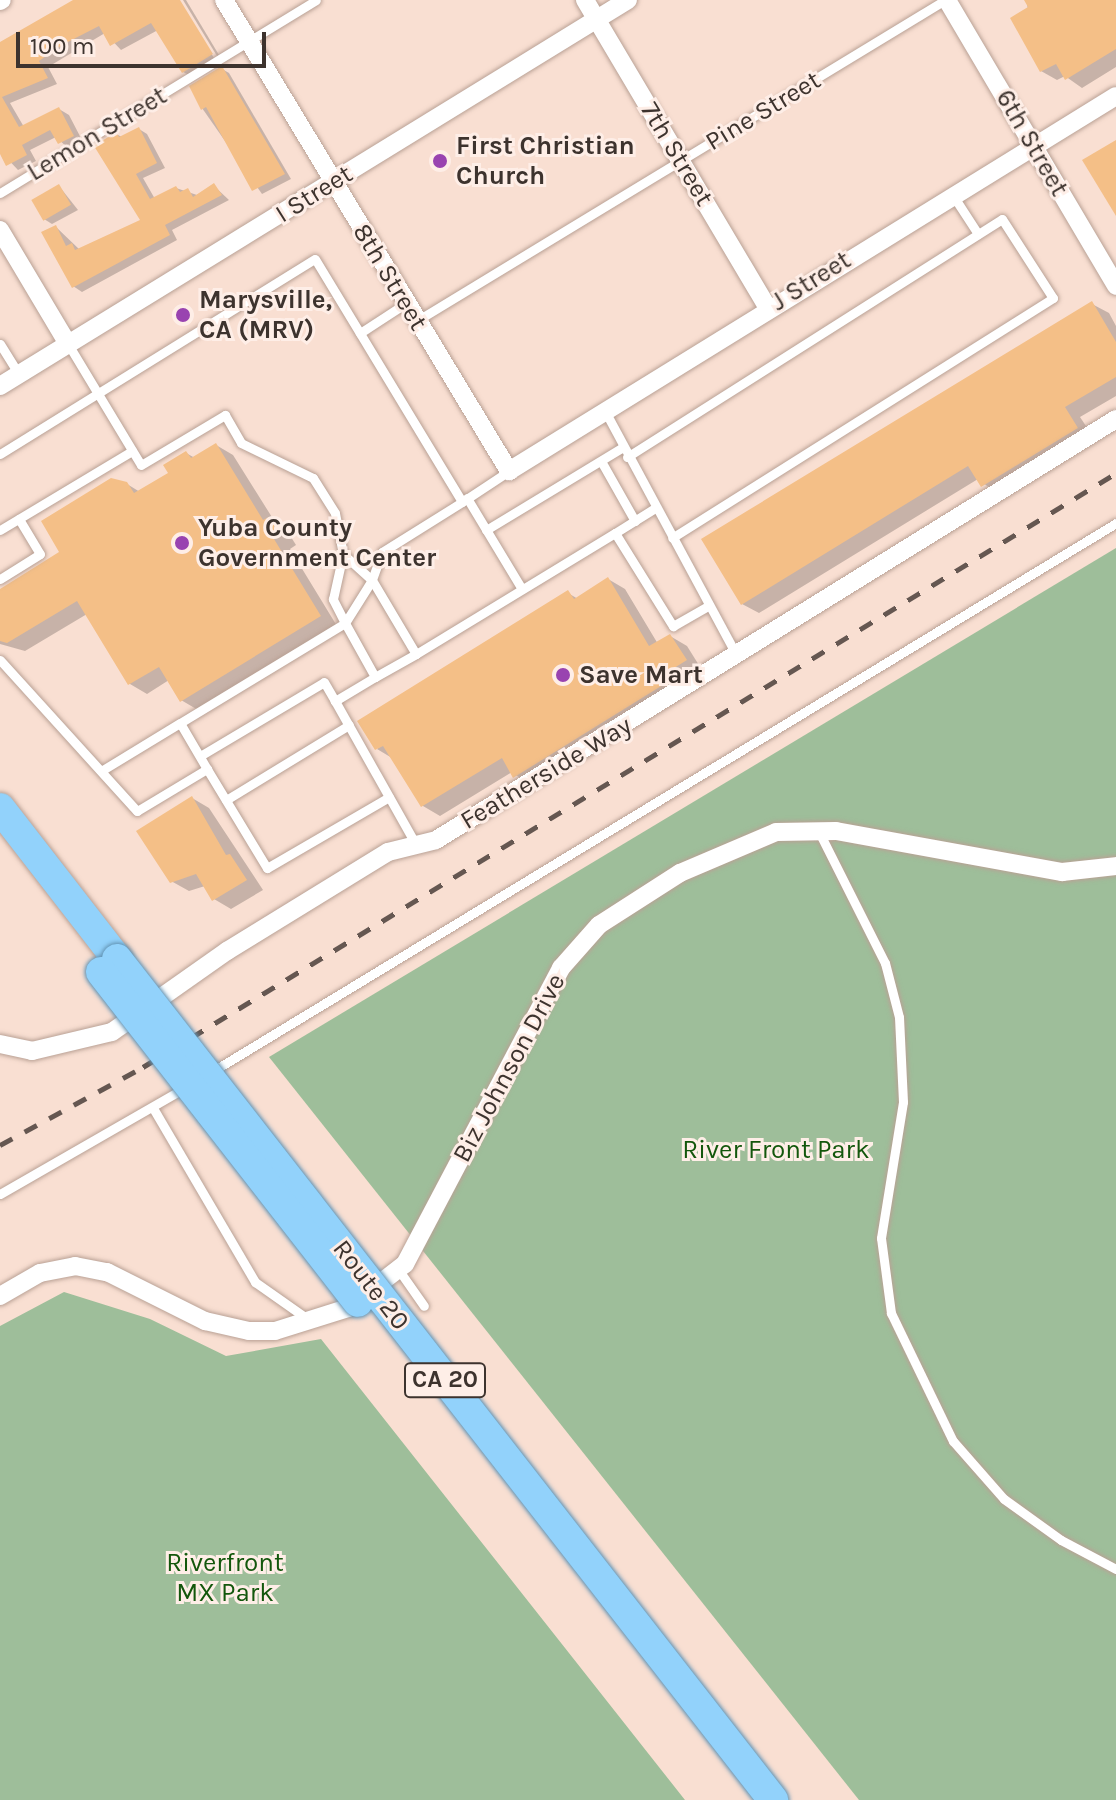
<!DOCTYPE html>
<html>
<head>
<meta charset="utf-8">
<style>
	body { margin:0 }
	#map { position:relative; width:1116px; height:1800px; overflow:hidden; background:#f9dfd2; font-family:Karla,sans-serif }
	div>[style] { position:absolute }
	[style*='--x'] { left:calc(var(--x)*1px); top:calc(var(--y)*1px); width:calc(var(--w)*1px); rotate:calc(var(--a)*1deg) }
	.green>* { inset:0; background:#9ebe9a }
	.shadow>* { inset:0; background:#0003 }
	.building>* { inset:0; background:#f4bf87; transform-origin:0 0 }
	.roads { filter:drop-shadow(0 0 2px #b9a195) drop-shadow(0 0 2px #b9a195) }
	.service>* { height:9px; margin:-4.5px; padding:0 4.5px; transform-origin:4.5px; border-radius:4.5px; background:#fff }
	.minor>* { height:18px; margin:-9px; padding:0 9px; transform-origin:9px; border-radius:9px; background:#fff }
	.trunk>* { height:30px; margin:-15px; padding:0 15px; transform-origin:15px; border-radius:15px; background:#92d2fb }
	.rail>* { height:5px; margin-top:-2.5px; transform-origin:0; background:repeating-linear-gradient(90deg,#655751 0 14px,transparent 0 28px) }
	.bridges { filter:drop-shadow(0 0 2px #6293b3) drop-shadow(0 0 2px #6293b3) }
	.trunk-bridge>* { height:30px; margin:-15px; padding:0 15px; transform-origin:15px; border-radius:15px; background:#92d2fb }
	.dots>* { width:22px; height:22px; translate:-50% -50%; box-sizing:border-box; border:4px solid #feeee7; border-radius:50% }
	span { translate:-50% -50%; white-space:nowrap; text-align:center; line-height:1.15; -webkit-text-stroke:6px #feeee7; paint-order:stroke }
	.shield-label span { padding:2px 6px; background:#feeee7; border:2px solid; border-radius:6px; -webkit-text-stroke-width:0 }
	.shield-label { font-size:24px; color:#3d332e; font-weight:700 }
	.street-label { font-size:26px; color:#3d332e }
	.poi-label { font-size:26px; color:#3d332e; font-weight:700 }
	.left { translate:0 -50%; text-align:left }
	.park-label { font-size:26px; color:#13570c }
	.scale { position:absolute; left:16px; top:32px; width:250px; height:36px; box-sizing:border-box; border:4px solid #3d332e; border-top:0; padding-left:10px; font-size:24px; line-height:28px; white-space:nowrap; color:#3d332e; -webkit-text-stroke:6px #feeee7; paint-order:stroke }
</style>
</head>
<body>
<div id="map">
	<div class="green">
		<div style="clip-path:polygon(1116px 548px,1116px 1800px,859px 1800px,269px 1057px)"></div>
		<div style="clip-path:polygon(64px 1292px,150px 1319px,226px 1356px,321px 1339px,685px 1800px,0 1800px,0 1326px)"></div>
	</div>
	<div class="shadow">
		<div style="clip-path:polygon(75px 0,179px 0,217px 63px,193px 77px,183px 72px,158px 30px,121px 50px,105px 33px,48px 67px,57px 84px,10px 103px,24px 127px,59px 109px,69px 115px,83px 142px,69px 149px,56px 137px,30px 150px,36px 161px,18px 170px,0 151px,0 59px)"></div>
		<div style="clip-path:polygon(183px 0,186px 0,222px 60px,220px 61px)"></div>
		<div style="clip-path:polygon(1026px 0,1116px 0,1116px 67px,1082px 88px,1065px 76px,1057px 80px,1041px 71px)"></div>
		<div style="clip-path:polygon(222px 69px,229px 73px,291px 179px,262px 194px,202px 108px)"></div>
		<div style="clip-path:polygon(139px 129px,147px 134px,165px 168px,143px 178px,155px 199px,176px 188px,197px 195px,214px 186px,229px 200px,172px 230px,177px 240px,82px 292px,73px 286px,56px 227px,80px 250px,142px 220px,116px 134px,122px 137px)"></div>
		<div style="clip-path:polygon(59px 186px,78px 210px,52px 224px,44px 219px)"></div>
		<div style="clip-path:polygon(1092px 304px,1109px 313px,1116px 326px,1116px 396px,1080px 417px,1094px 438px,999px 495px,978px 479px,759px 613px,742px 604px)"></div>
		<div style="clip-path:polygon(216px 445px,233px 455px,275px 522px,286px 529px,296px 545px,290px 549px,337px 626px,198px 710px,181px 700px,169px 680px,147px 694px,130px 684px,87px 614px,25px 651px,0 644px,0 591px,62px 553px,127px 484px,140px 492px,170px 473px,186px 453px,195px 458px)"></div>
		<div style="clip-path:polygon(608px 579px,625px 589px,658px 644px,670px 636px,687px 646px,702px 670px,531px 786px,512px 772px,440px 816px,423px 806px,392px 758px,377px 749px,568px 593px,578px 599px)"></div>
		<div style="clip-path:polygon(192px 798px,209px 808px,263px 890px,231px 909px,214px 899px,205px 886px,189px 891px,171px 881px)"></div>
	</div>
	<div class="building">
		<div style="clip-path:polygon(73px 0,180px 0,213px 54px,182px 73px,151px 23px,110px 46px,99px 26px,62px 45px,39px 61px,48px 78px,2px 97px,19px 127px,59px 107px,74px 136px,58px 144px,50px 130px,22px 145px,27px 155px,6px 166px,0 154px,0 42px)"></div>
		<div style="clip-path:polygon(1024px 0,1116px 0,1116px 49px,1065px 80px,1056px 64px,1040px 72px,1010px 18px,1028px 7px)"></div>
		<div style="clip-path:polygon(222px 66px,285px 174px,252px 191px,206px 107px,201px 110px,189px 86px)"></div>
		<div style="clip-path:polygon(139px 127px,157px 163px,136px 174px,150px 199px,176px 186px,180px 192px,188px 188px,193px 197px,214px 183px,222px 195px,165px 225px,170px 235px,72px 288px,41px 232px,56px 225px,66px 246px,72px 243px,75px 250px,140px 220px,94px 146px,116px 132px,119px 137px)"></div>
		<div style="clip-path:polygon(1116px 140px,1116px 216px,1082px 160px)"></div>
		<div style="left:59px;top:184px;width:24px;height:32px;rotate:60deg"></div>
		<div style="clip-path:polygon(1092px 301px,1116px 342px,1116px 377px,1065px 407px,1078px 428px,981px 487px,968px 466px,741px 605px,701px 539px)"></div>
		<div style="clip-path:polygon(216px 443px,263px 520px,269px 517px,280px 535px,274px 539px,321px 616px,180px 702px,159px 667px,128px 685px,77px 601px,7px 643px,0 641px,0 589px,59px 552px,41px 521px,111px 478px,127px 482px,134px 493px,168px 473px,163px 465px,186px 451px,191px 458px)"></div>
		<div style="clip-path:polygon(608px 577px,649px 646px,670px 634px,687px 660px,666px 673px,671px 680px,513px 778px,502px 758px,421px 807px,383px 746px,375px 750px,357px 721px,568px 590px,574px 599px)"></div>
		<div style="clip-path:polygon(192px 796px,226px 855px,230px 854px,247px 880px,212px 901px,196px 874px,170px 883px,136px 831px)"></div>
	</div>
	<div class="roads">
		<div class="service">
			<div style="--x:0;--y:193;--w:370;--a:-31.4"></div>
			<div style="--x:954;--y:197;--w:44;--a:57"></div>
			<div style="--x:418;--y:320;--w:617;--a:-31.27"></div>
			<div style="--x:360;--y:333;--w:55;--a:-33.1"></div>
			<div style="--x:0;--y:344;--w:36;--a:58"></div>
			<div style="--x:68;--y:344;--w:141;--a:58.9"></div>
			<div style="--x:141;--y:465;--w:98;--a:-30.8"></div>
			<div style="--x:225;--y:415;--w:32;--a:60"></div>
			<div style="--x:241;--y:443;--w:80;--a:25.9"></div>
			<div style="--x:313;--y:478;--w:41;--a:57.8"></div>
			<div style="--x:335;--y:513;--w:42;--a:79"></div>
			<div style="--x:605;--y:411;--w:276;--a:61.7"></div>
			<div style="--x:0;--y:454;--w:370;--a:-31.8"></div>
			<div style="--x:315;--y:259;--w:284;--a:58.8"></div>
			<div style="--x:462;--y:502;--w:94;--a:148"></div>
			<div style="--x:382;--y:552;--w:30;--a:110"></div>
			<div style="--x:372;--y:580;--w:86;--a:59.3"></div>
			<div style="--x:416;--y:654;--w:47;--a:150.7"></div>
			<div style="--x:627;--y:457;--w:444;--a:-32.4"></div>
			<div style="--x:1002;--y:219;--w:94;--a:57.2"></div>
			<div style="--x:1053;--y:298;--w:450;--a:147.8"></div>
			<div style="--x:601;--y:461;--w:69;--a:60.5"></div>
			<div style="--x:467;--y:498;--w:106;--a:58.9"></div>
			<div style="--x:465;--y:500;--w:53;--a:-33.4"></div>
			<div style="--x:0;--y:530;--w:154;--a:-30.9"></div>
			<div style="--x:486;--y:530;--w:160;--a:-31.2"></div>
			<div style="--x:615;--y:533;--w:47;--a:-32"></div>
			<div style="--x:343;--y:554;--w:39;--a:42"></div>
			<div style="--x:372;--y:580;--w:51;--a:122.1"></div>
			<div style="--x:345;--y:623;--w:27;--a:-117"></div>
			<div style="--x:333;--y:599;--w:46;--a:-77.5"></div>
			<div style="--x:0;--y:579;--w:47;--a:-32"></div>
			<div style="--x:40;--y:554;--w:41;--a:-121"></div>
			<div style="--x:416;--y:654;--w:233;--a:-31.3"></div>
			<div style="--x:615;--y:533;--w:110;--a:58.1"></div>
			<div style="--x:673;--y:626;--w:40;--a:-29.7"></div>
			<div style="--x:0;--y:660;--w:204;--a:47.8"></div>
			<div style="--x:137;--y:811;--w:82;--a:-31"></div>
			<div style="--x:207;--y:769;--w:53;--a:-120.4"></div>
			<div style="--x:180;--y:723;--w:193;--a:-31.2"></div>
			<div style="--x:345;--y:623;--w:62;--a:60.9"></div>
			<div style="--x:375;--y:677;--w:47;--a:149"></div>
			<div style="--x:335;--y:701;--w:165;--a:60.6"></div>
			<div style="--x:200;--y:756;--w:144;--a:-30.8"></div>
			<div style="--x:324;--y:682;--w:22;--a:60"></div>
			<div style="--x:207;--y:769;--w:116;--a:58.8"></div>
			<div style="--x:267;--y:868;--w:141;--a:-30.2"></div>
			<div style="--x:101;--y:771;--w:92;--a:-31.3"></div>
			<div style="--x:226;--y:800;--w:144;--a:-31.4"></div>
			<div style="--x:819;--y:832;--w:147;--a:63.3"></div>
			<div style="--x:885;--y:963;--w:56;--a:75.5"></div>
			<div style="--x:899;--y:1017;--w:85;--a:87.3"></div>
			<div style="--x:903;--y:1102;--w:138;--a:99.2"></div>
			<div style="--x:881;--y:1238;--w:76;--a:82.4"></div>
			<div style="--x:891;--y:1313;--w:142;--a:64.2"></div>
			<div style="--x:953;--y:1441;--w:77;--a:48.7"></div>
			<div style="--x:1004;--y:1499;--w:70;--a:35.7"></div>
			<div style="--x:1061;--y:1540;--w:62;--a:27.8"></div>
			<div style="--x:213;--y:1071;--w:1056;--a:-31.25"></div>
			<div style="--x:153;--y:1108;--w:202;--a:59.6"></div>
			<div style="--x:255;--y:1282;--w:66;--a:35.1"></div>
			<div style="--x:0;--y:1194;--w:215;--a:-29.9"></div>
			<div style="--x:398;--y:1269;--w:45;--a:54.9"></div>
		</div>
		<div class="minor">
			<div style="--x:224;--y:0;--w:551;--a:58.82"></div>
			<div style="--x:509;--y:471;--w:713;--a:-31.71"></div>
			<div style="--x:585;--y:0;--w:358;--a:59.3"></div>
			<div style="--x:947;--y:0;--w:332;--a:59.4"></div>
			<div style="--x:0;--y:1;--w:2;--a:-27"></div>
			<div style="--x:0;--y:230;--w:133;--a:59.2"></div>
			<div style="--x:0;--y:386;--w:737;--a:-31.58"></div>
			<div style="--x:0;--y:1044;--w:33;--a:12"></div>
			<div style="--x:32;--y:1051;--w:82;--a:-13.4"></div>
			<div style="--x:112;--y:1032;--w:141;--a:-35.2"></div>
			<div style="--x:227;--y:951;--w:189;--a:-31.6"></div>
			<div style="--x:388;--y:852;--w:49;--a:-14"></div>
			<div style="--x:436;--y:840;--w:800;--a:-31.76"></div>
			<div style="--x:0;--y:1296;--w:46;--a:-29.9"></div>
			<div style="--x:40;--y:1273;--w:36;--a:-11"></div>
			<div style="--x:75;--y:1266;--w:33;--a:11"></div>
			<div style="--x:107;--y:1272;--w:110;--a:26.6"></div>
			<div style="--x:205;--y:1321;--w:45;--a:12.8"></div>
			<div style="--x:249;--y:1331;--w:26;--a:0"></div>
			<div style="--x:275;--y:1331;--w:77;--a:-17.5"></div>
			<div style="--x:348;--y:1308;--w:72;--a:-37.7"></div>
			<div style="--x:405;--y:1264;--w:335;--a:-62.2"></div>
			<div style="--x:561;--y:968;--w:57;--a:-48.5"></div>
			<div style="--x:599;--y:925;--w:96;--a:-32.7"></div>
			<div style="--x:680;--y:873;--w:104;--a:-23.1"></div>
			<div style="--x:776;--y:832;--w:60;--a:-1"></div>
			<div style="--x:836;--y:831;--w:230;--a:10.3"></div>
			<div style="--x:1062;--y:872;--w:54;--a:-6.3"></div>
		</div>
		<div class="trunk">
			<div style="--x:0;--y:808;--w:191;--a:52.2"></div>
		</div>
	</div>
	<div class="rail">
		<div style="--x:0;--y:1145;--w:163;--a:-28.6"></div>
		<div style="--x:143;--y:1067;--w:1140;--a:-31.4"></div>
	</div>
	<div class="bridges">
		<div class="trunk-bridge">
			<div style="--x:117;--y:959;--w:1067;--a:52.04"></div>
			<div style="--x:101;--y:972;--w:418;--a:52.1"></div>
		</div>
	</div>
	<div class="dots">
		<div style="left:440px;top:161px;background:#9943b0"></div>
		<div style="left:183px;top:315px;background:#9943b0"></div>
		<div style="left:182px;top:543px;background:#9943b0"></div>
		<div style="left:563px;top:675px;background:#9943b0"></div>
	</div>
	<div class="shield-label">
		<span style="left:445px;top:1380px">CA 20</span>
	</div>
	<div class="street-label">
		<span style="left:763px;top:111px;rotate:-31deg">Pine Street</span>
		<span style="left:97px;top:134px;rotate:-31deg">Lemon Street</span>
		<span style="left:1032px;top:143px;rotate:60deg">6th Street</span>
		<span style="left:677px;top:154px;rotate:59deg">7th Street</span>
		<span style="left:314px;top:194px;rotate:-32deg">I Street</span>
		<span style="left:390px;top:277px;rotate:59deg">8th Street</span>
		<span style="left:811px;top:281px;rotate:-32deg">J Street</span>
		<span style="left:546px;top:773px;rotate:-31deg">Featherside Way</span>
		<span style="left:509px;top:1068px;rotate:-62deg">Biz Johnson Drive</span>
		<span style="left:371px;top:1285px;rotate:52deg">Route 20</span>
	</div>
	<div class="poi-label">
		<span class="left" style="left:456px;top:161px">First Christian<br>Church</span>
		<span class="left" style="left:199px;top:315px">Marysville,<br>CA (MRV)</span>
		<span class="left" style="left:198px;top:543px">Yuba County<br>Government Center</span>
		<span class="left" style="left:579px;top:675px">Save Mart</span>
	</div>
	<div class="park-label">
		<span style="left:776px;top:1150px">River Front Park</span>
		<span style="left:225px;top:1578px">Riverfront<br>MX Park</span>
	</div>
	<div class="scale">100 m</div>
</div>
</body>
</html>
